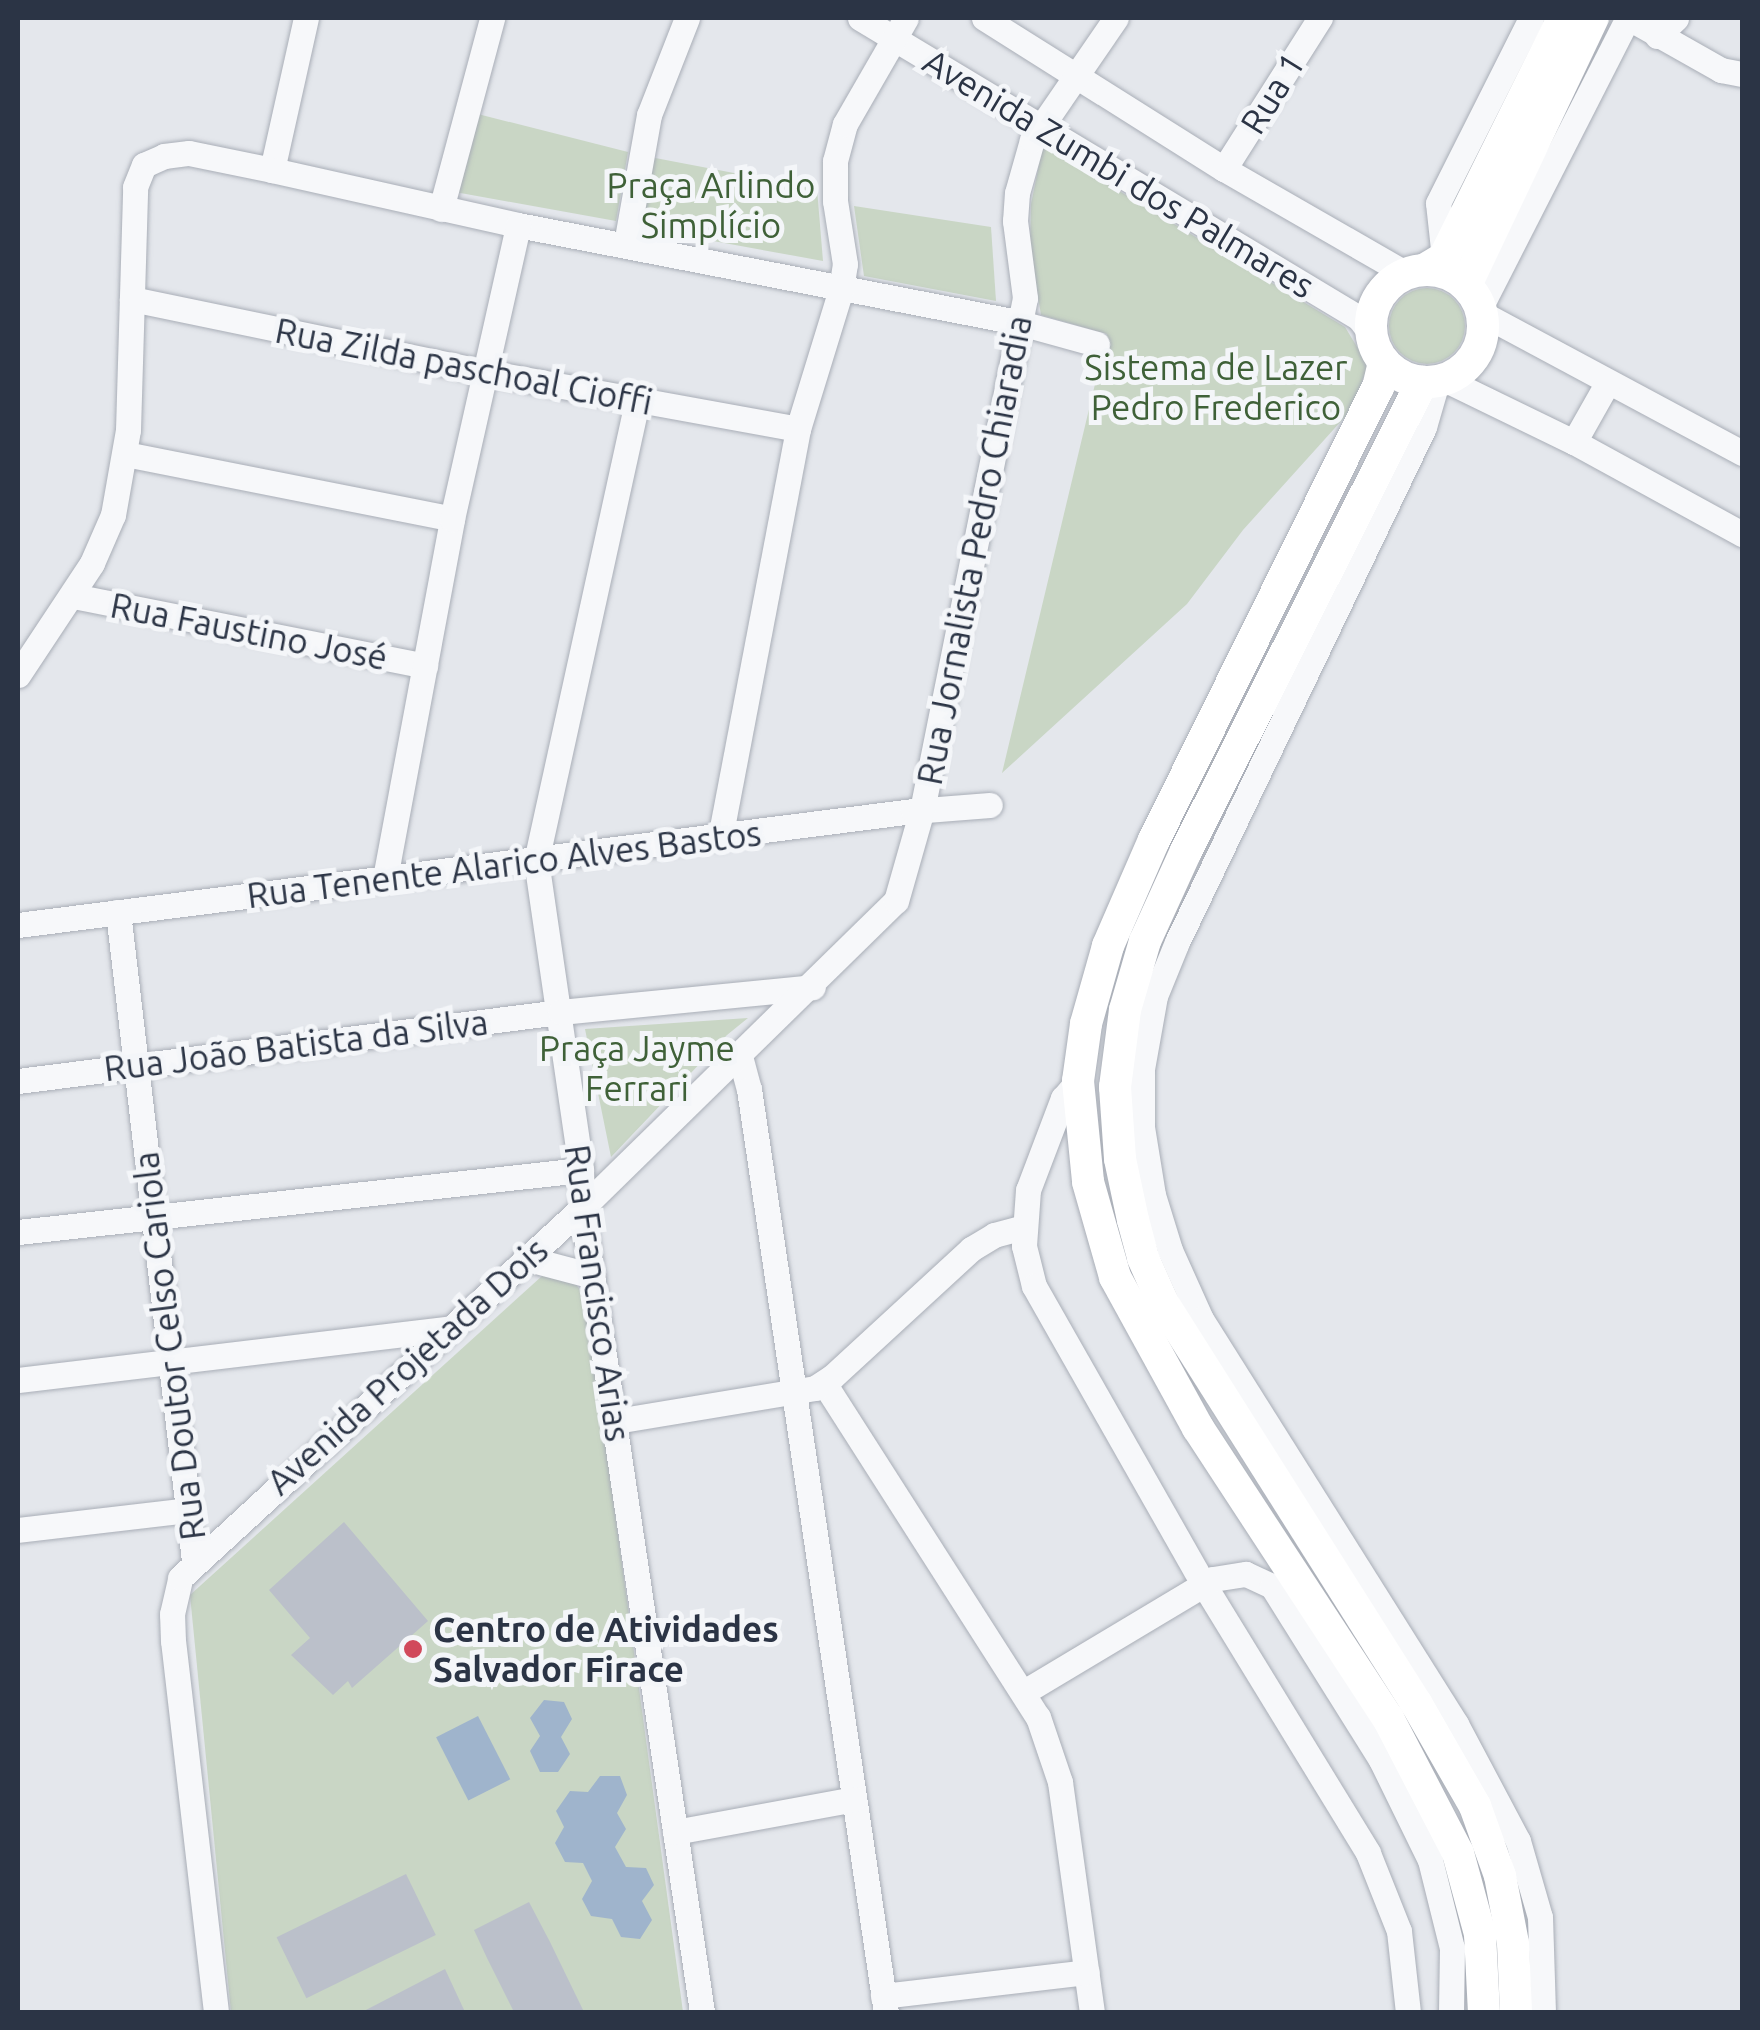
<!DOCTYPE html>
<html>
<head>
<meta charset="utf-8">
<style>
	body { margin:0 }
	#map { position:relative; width:1760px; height:2030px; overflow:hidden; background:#e4e7ec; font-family:Ubuntu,sans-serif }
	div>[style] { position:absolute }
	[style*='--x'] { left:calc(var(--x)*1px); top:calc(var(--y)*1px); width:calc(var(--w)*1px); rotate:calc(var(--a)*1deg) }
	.green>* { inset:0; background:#c9d6c5 }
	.round { border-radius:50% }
	.water>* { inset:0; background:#9fb4cc; transform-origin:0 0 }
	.building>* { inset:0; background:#bbc0ca; transform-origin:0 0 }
	.roads { filter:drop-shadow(0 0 2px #a9aeb7) drop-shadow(0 0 2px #a9aeb7) }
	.minor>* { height:25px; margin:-12.5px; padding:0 12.5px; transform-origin:12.5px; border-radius:12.5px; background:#f7f8fa }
	.major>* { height:32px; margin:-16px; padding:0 16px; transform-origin:16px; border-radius:16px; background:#fff }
	.major>.ring { margin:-16px; padding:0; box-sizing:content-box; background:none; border:32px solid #fff; border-radius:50% }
	.dots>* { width:28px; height:28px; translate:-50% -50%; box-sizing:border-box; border:5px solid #f4f6f9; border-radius:50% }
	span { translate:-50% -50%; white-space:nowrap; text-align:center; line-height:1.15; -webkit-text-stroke:10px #f4f6f9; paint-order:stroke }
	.street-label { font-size:35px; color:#2b3445 }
	.park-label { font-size:35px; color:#3f6138 }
	.poi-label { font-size:35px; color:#2b3445; font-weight:700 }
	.left { translate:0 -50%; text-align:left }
	.frame { position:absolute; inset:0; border:20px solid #2b3445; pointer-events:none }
</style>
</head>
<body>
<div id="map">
	<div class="green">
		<div style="clip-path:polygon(470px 112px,628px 152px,616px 221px,455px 192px)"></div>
		<div style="clip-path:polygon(1043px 145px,1345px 327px,1368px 365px,1352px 409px,1243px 530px,1187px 604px,1002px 773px,1107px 334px,1041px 315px,1030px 248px,1031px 204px)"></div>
		<div style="clip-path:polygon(650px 157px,817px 189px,823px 261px,642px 228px)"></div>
		<div style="clip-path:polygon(854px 206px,991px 227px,996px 301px,864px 276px)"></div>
		<div class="round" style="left:1389px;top:288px;width:76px;height:76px"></div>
		<div style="clip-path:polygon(748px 1018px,727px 1035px,611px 1157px,585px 1029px)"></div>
		<div style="clip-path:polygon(557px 1272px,572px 1278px,586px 1299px,683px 2012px,231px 2012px,190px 1595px,542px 1276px)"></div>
	</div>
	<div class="water">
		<div style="clip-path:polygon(544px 1700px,564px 1702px,572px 1719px,561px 1737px,570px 1754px,558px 1772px,540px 1772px,530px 1751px,540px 1736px,530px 1718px)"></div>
		<div style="left:478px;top:1716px;width:71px;height:47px;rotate:63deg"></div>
		<div style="clip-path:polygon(600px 1776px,620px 1776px,627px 1795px,617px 1813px,626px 1829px,615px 1847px,626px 1867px,646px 1868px,654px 1885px,642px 1901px,652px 1920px,640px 1939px,621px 1937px,612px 1919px,591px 1916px,582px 1899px,592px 1881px,583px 1863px,565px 1862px,555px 1843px,564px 1827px,556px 1811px,570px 1791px,588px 1792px)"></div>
	</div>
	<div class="building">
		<div style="clip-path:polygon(344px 1522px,428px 1621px,352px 1688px,348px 1681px,333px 1695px,291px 1655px,310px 1638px,269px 1590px)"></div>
		<div style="left:406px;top:1874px;width:68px;height:144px;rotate:64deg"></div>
		<div style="clip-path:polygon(529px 1902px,550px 1942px,584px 2012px,514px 2012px,487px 1958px,474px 1930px)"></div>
		<div style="clip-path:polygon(445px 1969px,465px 2012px,362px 2012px)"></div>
	</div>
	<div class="roads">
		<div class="minor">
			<div style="--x:860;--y:18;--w:582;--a:31.01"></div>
			<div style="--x:1359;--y:318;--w:21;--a:53"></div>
			<div style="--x:984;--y:18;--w:284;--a:32.2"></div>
			<div style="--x:1224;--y:169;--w:212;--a:29.9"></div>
			<div style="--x:1629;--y:18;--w:106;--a:29.5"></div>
			<div style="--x:1721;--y:70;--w:21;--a:11"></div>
			<div style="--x:1657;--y:36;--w:26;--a:-43"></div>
			<div style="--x:1224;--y:169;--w:179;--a:-57.6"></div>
			<div style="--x:272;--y:170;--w:156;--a:-77.4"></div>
			<div style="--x:441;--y:209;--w:198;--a:-75"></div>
			<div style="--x:626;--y:244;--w:131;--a:-79.9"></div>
			<div style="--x:649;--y:115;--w:104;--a:-68.6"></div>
			<div style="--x:1444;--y:258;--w:55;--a:-96.2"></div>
			<div style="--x:1438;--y:203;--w:207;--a:-63.3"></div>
			<div style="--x:132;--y:299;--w:360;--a:11.7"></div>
			<div style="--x:485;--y:372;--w:318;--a:10.3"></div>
			<div style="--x:1480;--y:308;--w:326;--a:-63"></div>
			<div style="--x:1483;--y:314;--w:294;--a:28.2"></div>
			<div style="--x:1444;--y:379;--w:144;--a:25.9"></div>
			<div style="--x:1574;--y:442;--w:192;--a:28.7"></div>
			<div style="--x:1437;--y:382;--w:47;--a:106.1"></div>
			<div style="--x:1424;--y:427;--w:571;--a:115.62"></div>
			<div style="--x:1177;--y:942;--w:58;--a:112.2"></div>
			<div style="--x:1155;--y:996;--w:74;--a:100.1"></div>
			<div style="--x:1142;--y:1069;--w:58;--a:90"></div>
			<div style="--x:1142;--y:1127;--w:69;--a:80.8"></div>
			<div style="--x:1153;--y:1195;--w:58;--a:72.8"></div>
			<div style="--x:1170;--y:1250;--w:76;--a:65.8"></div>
			<div style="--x:1201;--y:1319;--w:479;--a:57.8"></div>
			<div style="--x:1456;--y:1724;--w:132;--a:62.1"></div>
			<div style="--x:1518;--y:1841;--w:79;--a:73.9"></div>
			<div style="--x:1540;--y:1917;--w:95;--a:88.2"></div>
			<div style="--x:637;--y:402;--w:469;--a:102.4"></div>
			<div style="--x:536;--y:860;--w:313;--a:81.7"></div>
			<div style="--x:581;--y:1170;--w:38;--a:88"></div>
			<div style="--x:582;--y:1208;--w:813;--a:81.51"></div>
			<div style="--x:1574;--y:442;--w:69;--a:-60.5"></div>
			<div style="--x:125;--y:454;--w:333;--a:11.2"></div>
			<div style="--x:73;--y:596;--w:359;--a:11.2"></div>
			<div style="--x:18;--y:675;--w:134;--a:-56.5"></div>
			<div style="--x:92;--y:563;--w:52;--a:-66.4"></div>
			<div style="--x:113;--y:515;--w:86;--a:-80"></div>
			<div style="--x:128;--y:430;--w:243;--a:-88.3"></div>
			<div style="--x:135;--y:187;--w:24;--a:-68"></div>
			<div style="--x:144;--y:165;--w:22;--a:-24"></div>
			<div style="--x:164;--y:156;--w:25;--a:-7"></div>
			<div style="--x:189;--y:153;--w:85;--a:11.6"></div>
			<div style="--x:272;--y:170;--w:252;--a:12.6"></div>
			<div style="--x:518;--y:225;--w:508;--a:11"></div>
			<div style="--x:1017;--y:322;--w:83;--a:15.4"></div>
			<div style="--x:720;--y:838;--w:416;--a:-79.2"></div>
			<div style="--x:798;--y:429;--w:146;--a:-72.9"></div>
			<div style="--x:841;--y:289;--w:25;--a:-81"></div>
			<div style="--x:845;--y:264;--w:64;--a:-99"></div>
			<div style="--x:835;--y:201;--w:40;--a:-90"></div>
			<div style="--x:835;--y:161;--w:38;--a:-75"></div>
			<div style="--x:845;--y:124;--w:122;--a:-60.1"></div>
			<div style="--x:385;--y:878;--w:365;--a:-79.4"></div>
			<div style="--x:452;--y:519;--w:301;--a:-77.3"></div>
			<div style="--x:118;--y:912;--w:653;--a:83.32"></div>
			<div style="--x:18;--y:925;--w:902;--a:-7.26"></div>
			<div style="--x:913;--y:811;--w:77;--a:-4.5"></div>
			<div style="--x:740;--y:1056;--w:34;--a:75"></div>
			<div style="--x:749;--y:1089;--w:933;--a:81.56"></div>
			<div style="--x:18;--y:1081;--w:546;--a:-7.26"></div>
			<div style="--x:560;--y:1012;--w:254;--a:-5.6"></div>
			<div style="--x:1078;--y:1081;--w:23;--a:131"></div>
			<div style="--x:1063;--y:1098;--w:98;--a:110.8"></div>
			<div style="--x:1028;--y:1190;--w:56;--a:94.1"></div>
			<div style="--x:1024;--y:1246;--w:41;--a:76"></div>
			<div style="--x:1034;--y:1286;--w:344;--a:60.4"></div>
			<div style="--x:1204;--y:1585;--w:314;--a:58.5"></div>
			<div style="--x:1368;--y:1853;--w:84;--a:68.3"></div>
			<div style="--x:1399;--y:1931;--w:81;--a:83.7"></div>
			<div style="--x:18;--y:1232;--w:566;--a:-6.28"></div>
			<div style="--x:525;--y:1258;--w:70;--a:14.8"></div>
			<div style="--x:18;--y:1380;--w:431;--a:-6.8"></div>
			<div style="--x:824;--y:1383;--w:397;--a:57.4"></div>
			<div style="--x:1038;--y:1717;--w:69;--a:71.3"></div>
			<div style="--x:1060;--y:1782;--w:232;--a:82.1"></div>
			<div style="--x:616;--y:1421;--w:202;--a:-9.4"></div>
			<div style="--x:815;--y:1388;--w:20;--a:-33"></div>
			<div style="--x:832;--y:1377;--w:189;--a:-42.6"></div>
			<div style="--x:971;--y:1249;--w:27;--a:-31"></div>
			<div style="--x:994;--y:1235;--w:30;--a:-15"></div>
			<div style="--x:18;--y:1530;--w:171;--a:-6.7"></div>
			<div style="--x:1024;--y:1692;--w:220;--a:-30.9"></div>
			<div style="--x:1213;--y:1579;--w:33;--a:-9"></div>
			<div style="--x:1246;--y:1574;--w:29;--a:25"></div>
			<div style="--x:1272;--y:1586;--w:205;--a:57.9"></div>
			<div style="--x:1381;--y:1760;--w:111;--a:63.9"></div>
			<div style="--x:1430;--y:1860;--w:91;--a:76"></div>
			<div style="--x:1452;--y:1948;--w:64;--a:90.9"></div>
			<div style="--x:675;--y:1832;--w:182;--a:-10.4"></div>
			<div style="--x:883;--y:1996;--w:205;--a:-6.7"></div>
			<div style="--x:216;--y:2012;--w:373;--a:-96.6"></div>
			<div style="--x:173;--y:1641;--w:27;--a:-92"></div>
			<div style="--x:172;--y:1614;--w:37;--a:-77"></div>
			<div style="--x:180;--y:1578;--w:546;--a:-42.63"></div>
			<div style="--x:582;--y:1208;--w:439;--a:-44.4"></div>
			<div style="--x:896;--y:901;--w:95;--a:-74.1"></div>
			<div style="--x:922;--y:810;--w:522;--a:-78.63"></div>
			<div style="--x:1025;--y:298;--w:78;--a:-97.4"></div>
			<div style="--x:1015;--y:221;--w:28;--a:-86"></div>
			<div style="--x:1017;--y:193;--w:55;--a:-74.2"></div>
			<div style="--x:1032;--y:140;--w:148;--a:-55.5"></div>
		</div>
		<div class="major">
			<div style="--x:1424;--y:270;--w:23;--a:-31"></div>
			<div style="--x:1444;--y:258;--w:268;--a:-63.6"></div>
			<div class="ring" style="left:1371px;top:270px;width:80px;height:80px"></div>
			<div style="--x:1466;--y:285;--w:296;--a:-64.6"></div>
			<div style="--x:1384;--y:362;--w:26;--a:103"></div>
			<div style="--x:1378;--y:387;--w:505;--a:116.31"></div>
			<div style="--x:1154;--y:840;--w:116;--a:113.5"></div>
			<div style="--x:1108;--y:946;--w:81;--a:105.8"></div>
			<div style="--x:1086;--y:1024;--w:58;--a:98"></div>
			<div style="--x:1078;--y:1081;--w:101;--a:84.3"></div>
			<div style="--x:1088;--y:1182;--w:99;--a:74.1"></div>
			<div style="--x:1115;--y:1277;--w:172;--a:61.2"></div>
			<div style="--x:1198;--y:1428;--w:347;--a:56.8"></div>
			<div style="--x:1388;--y:1718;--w:152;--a:62.6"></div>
			<div style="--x:1458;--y:1853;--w:84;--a:74.8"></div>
			<div style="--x:1480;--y:1934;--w:78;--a:87.1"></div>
			<div style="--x:1422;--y:382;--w:525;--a:116.71"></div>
			<div style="--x:1186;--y:851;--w:99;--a:114.5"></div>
			<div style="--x:1145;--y:941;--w:72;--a:106.2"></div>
			<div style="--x:1125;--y:1010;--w:78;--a:97.4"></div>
			<div style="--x:1115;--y:1087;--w:72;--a:86"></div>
			<div style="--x:1120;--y:1159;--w:62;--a:78"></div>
			<div style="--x:1133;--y:1220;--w:39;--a:75"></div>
			<div style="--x:1143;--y:1258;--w:49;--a:66"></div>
			<div style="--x:1163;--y:1303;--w:473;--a:57.7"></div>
			<div style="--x:1416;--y:1703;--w:119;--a:60.2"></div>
			<div style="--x:1475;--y:1806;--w:74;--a:70.3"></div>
			<div style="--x:1500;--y:1876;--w:68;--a:79"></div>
			<div style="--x:1513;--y:1943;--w:69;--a:87.5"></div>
		</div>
	</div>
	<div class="dots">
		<div style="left:413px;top:1649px;background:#d1495b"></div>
	</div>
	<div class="street-label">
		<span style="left:1272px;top:93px;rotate:-58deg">Rua 1</span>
		<span style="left:1119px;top:173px;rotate:31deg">Avenida Zumbi dos Palmares</span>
		<span style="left:464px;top:366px;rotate:11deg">Rua Zilda paschoal Cioffi</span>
		<span style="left:974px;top:550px;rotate:-79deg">Rua Jornalista Pedro Chiaradia</span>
		<span style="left:249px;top:631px;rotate:11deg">Rua Faustino José</span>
		<span style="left:504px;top:864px;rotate:-7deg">Rua Tenente Alarico Alves Bastos</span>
		<span style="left:296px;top:1045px;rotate:-7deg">Rua João Batista da Silva</span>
		<span style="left:598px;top:1293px;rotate:82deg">Rua Francisco Arias</span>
		<span style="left:169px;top:1346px;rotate:-97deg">Rua Doutor Celso Cariola</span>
		<span style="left:407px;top:1366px;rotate:-42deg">Avenida Projetada Dois</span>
	</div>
	<div class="park-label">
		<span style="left:711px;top:205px">Praça Arlindo<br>Simplício</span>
		<span style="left:1216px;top:387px">Sistema de Lazer<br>Pedro Frederico</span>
		<span style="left:637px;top:1068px">Praça Jayme<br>Ferrari</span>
	</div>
	<div class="poi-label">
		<span class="left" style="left:433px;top:1649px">Centro de Atividades<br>Salvador Firace</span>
	</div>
	<div class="frame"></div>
</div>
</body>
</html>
